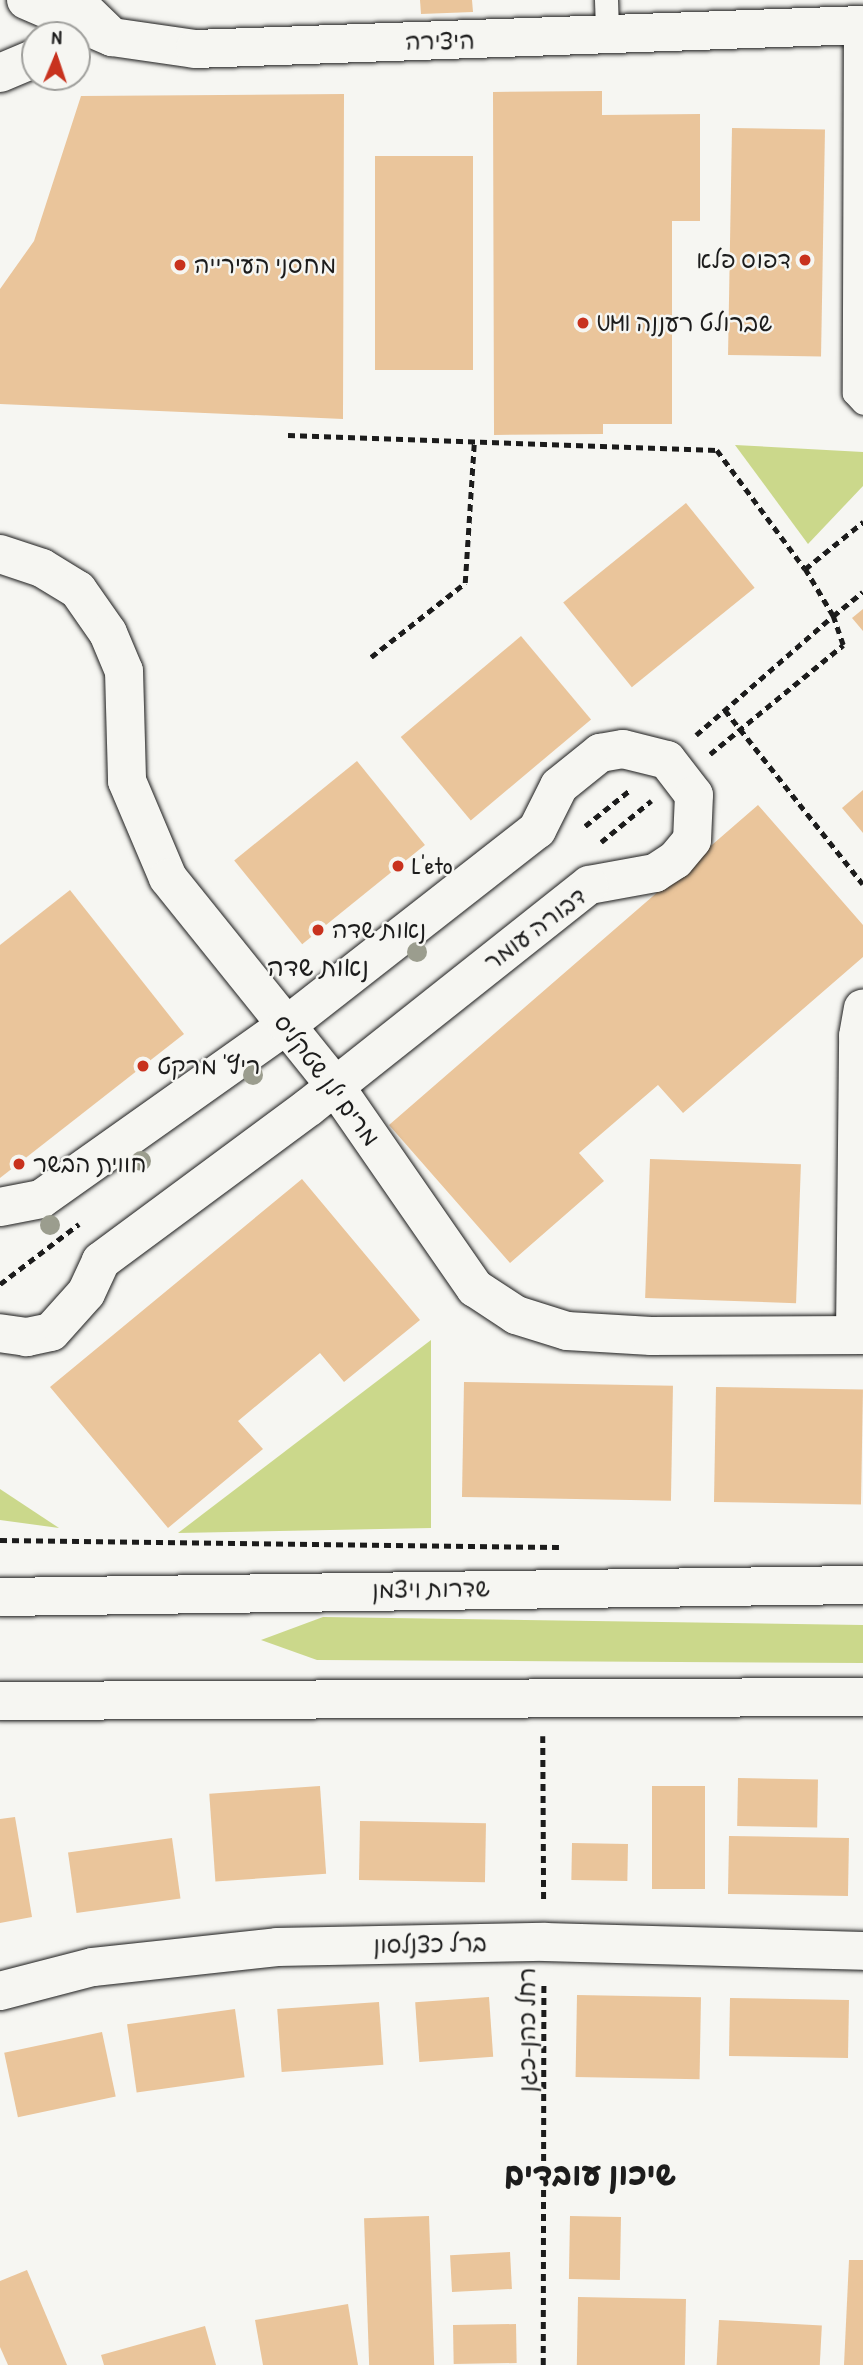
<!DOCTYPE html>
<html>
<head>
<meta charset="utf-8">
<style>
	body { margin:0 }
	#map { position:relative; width:863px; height:2365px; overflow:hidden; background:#f6f6f2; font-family:"Patrick Hand","Playpen Sans Hebrew",sans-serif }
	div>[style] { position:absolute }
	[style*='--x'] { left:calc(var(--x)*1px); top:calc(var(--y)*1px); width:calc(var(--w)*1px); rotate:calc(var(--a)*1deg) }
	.green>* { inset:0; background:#cbd88b }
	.building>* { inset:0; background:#eac59b; transform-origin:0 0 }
	.path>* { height:4.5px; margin-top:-2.25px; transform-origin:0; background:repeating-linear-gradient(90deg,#1c1c1c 0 7px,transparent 0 12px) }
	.roads { filter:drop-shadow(0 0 2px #1c1c1c) drop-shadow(0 0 2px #1c1c1c) }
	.lane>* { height:23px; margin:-11.5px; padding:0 11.5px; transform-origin:11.5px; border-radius:11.5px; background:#f6f6f2 }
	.street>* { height:38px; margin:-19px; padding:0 19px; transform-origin:19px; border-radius:19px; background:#f6f6f2 }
	.secondary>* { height:38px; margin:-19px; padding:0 19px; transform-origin:19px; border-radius:19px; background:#f6f6f2 }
	.trees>* { width:20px; height:20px; margin:-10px; border-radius:50%; background:#9b9d8e }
	.dots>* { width:19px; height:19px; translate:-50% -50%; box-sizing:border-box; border:4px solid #f6f6f2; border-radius:50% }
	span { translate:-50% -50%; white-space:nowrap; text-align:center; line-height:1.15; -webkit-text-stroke:5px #f6f6f2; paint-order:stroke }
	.street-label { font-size:24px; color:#1c1c1c }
	.poi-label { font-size:24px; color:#1c1c1c }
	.right { translate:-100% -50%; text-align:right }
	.left { translate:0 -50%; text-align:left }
	.neighbourhood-label { font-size:26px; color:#1c1c1c }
	.district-label { font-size:32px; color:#1c1c1c; font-weight:700 }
	.north { position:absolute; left:21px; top:21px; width:70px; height:70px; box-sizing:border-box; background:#f6f6f2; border:2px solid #9f9f9c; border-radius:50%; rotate:2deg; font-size:19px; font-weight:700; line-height:28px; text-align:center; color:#1c1c1c }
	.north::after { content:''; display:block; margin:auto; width:24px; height:32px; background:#c8321e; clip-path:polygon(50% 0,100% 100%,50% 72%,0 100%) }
</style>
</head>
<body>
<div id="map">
	<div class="green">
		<div style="clip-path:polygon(735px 445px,863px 452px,863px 486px,808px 544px)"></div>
		<div style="clip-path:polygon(431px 1340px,431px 1528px,178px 1533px)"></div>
		<div style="clip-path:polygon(0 1489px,59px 1528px,0 1520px)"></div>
		<div style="clip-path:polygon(323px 1617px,863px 1625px,863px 1663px,317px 1660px,261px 1640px)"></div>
	</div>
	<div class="building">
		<div style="clip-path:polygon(420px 0,472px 0,473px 12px,421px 14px)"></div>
		<div style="clip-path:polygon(602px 91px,602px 115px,700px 114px,700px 221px,672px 221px,672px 424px,603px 424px,603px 434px,494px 435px,493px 92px)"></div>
		<div style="clip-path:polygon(344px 94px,343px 419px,0 404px,0 289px,34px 241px,81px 96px)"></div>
		<div style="left:732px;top:128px;width:93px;height:227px;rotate:1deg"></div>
		<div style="left:473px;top:156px;width:214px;height:98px;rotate:90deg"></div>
		<div style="left:686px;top:503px;width:109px;height:158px;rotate:51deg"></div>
		<div style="clip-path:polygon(863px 609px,863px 631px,852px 618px)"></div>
		<div style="left:521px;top:636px;width:109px;height:157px;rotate:50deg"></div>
		<div style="left:357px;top:761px;width:108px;height:158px;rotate:51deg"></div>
		<div style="clip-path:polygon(863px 790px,863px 833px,842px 808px)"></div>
		<div style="clip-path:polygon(758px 805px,863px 925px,863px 957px,683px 1113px,658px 1085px,579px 1153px,604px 1181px,510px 1263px,389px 1125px)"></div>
		<div style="clip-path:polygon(70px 890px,184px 1034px,0 1178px,0 945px)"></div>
		<div style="left:650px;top:1159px;width:151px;height:139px;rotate:2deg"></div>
		<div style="clip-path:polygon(302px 1179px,420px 1320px,344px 1382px,320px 1353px,238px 1421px,263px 1449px,168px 1528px,50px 1387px)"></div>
		<div style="left:464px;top:1382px;width:209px;height:115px;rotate:1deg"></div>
		<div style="left:716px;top:1387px;width:147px;height:115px;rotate:1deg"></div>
		<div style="left:738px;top:1778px;width:80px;height:48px;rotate:1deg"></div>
		<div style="left:320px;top:1786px;width:88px;height:111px;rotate:86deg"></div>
		<div style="left:652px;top:1786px;width:53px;height:103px"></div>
		<div style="clip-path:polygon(15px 1817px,32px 1917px,0 1923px,0 1819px)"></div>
		<div style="left:360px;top:1821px;width:126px;height:59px;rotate:1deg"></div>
		<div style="left:729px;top:1836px;width:120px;height:58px;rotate:1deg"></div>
		<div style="left:172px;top:1838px;width:61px;height:105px;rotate:82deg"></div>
		<div style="left:572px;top:1843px;width:56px;height:37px;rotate:1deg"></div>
		<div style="left:577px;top:1995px;width:124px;height:82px;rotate:1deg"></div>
		<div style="left:489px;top:1997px;width:60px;height:74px;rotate:86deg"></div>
		<div style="left:730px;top:1998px;width:119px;height:58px;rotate:1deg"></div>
		<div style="left:379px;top:2002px;width:63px;height:102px;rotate:86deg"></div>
		<div style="left:235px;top:2009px;width:69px;height:109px;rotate:82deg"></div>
		<div style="left:102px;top:2032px;width:66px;height:100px;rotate:78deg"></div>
		<div style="left:429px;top:2216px;width:149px;height:65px;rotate:88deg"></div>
		<div style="left:570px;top:2216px;width:51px;height:63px;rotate:1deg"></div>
		<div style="left:510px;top:2252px;width:37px;height:60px;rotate:87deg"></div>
		<div style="clip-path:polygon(849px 2260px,863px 2260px,863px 2365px,844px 2365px)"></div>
		<div style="clip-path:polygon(27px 2270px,67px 2365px,8px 2365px,0 2347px,0 2281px)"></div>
		<div style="left:578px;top:2297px;width:108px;height:68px;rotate:1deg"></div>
		<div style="clip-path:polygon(348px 2304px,358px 2365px,263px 2365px,255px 2320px)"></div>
		<div style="left:719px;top:2320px;width:103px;height:45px;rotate:3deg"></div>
		<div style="left:516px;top:2324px;width:39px;height:63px;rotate:89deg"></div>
		<div style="clip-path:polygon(205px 2326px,216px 2365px,104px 2365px,101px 2355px)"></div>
	</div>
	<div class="path">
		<div style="--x:288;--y:435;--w:429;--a:2"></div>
		<div style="--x:717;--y:450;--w:148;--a:53.5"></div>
		<div style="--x:805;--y:569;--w:75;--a:-39"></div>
		<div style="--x:371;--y:657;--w:120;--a:-38.2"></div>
		<div style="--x:465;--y:583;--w:141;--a:-86.3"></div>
		<div style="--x:725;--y:710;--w:222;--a:51.6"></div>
		<div style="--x:696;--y:735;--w:181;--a:-41"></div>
		<div style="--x:833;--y:616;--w:55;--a:-120.8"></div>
		<div style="--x:710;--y:754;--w:172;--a:-39.3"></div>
		<div style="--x:843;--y:645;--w:31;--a:-109"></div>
		<div style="--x:833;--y:616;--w:38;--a:-39"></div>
		<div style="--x:585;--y:826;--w:58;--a:-38.7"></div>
		<div style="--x:601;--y:842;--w:65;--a:-39.4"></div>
		<div style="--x:0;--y:1284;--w:99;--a:-37.2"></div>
		<div style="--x:0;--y:1540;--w:559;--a:0.72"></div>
		<div style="--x:543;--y:1736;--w:166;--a:89.7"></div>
		<div style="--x:543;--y:2365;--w:384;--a:-89.9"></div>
	</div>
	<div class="roads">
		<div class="lane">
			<div style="--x:606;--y:0;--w:37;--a:88"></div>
			<div style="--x:855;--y:25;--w:368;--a:90.2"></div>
			<div style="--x:854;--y:393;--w:13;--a:48"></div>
		</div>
		<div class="street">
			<div style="--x:26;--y:0;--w:94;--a:23.3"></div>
			<div style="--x:112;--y:37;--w:84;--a:8.2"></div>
			<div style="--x:195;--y:49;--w:668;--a:-2.06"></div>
			<div style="--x:0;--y:554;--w:44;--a:18.4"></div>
			<div style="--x:42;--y:568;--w:42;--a:31.4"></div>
			<div style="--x:78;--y:590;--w:52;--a:55.1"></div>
			<div style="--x:108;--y:633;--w:41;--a:67.2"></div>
			<div style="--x:124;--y:671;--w:110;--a:88.4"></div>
			<div style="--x:127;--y:781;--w:105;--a:67.1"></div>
			<div style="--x:168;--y:878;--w:267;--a:51.2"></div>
			<div style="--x:335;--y:1086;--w:246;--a:55.3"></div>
			<div style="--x:475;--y:1288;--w:49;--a:33.4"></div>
			<div style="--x:516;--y:1315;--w:53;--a:17.4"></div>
			<div style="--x:567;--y:1331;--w:84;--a:3.4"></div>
			<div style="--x:651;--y:1336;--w:212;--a:-0.3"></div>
			<div style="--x:0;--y:1207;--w:42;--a:-11"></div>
			<div style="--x:41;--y:1199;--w:301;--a:-35.3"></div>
			<div style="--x:287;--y:1025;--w:317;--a:-38"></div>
			<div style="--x:537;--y:830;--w:49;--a:-63.4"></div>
			<div style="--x:559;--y:786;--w:53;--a:-38.8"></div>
			<div style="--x:600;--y:753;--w:23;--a:-10"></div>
			<div style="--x:623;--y:749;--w:45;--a:14"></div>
			<div style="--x:667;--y:760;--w:44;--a:52.4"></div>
			<div style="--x:694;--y:795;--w:45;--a:92.5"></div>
			<div style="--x:692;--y:840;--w:26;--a:130"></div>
			<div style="--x:675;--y:860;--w:24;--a:147"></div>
			<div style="--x:655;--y:873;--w:67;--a:169.7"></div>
			<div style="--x:589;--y:885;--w:357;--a:141.6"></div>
			<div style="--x:309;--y:1107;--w:259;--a:143.5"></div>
			<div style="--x:101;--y:1261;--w:35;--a:115"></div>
			<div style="--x:86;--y:1293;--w:52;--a:131.9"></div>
			<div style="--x:51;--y:1332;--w:25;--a:168"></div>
			<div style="--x:27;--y:1337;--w:27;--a:-172"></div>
			<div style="--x:855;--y:1335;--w:299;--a:-89.4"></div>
			<div style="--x:858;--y:1036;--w:28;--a:-80"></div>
			<div style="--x:0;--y:1991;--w:96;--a:-14.5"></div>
			<div style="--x:93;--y:1967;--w:185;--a:-6.2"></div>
			<div style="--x:277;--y:1947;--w:268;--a:-1.1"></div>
			<div style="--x:545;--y:1942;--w:318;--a:1.6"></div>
		</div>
		<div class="secondary">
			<div style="--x:74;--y:0;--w:53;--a:44.2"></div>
			<div style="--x:0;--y:73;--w:38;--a:-23"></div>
			<div style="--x:0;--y:1597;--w:863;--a:-0.8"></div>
			<div style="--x:0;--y:1701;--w:863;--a:-0.27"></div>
		</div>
	</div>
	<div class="trees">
		<div style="left:417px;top:952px"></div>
		<div style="left:253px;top:1075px"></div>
		<div style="left:141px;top:1161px"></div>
		<div style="left:50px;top:1225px"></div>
	</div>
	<div class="dots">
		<div style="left:805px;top:260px;background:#c8321e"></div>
		<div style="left:180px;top:265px;background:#c8321e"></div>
		<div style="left:583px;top:323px;background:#c8321e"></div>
		<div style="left:398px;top:866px;background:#c8321e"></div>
		<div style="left:318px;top:930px;background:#c8321e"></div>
		<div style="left:143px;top:1066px;background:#c8321e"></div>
		<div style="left:19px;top:1164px;background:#c8321e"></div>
	</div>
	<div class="street-label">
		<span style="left:440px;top:41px;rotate:-1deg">היצירה</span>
		<span style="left:535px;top:929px;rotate:-37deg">דבורה עומר</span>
		<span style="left:327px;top:1080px;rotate:53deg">מרים ילן שטקליס</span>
		<span style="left:431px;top:1589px;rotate:-1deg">שדרות ויצמן</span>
		<span style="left:430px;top:1944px;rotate:-1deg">ברל כצנלסון</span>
		<span style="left:527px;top:2030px;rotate:-90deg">רחל כהן-כגן</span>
	</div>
	<div class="poi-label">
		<span class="right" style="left:791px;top:260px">דפוס פלא</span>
		<span class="left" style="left:194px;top:265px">מחסני העירייה</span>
		<span class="left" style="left:597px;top:323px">UMI שברולט רעננה</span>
		<span class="left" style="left:412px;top:866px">L'eto</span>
		<span class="left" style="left:332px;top:930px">נאות שדה</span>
		<span class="left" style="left:157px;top:1066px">ריץ' מרקט</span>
		<span class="left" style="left:33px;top:1164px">חווית הבשר</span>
	</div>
	<div class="neighbourhood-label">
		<span style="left:318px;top:967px">נאות שדה</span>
	</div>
	<div class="district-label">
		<span style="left:590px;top:2174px">שיכון עובדים</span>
	</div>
	<div class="north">N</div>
</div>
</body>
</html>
